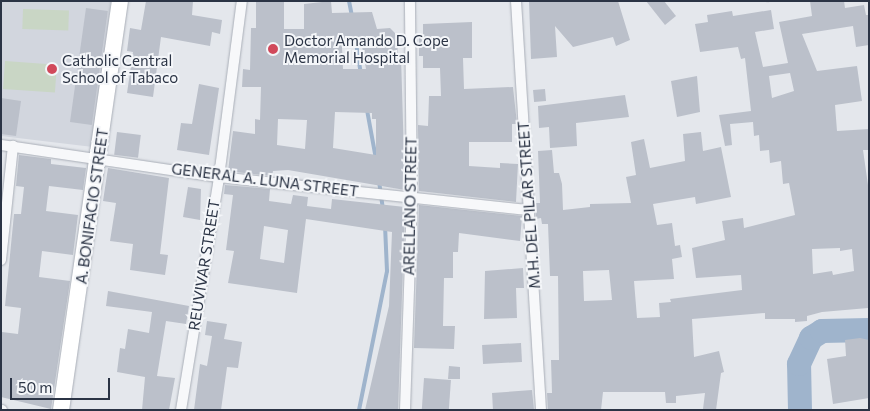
<!DOCTYPE html>
<html>
<head>
<meta charset="utf-8">
<style>
	body { margin:0 }
	#map { position:relative; width:870px; height:411px; overflow:hidden; background:#e4e7ec; font-family:Commissioner,sans-serif }
	div>[style] { position:absolute }
	[style*='--x'] { left:calc(var(--x)*1px); top:calc(var(--y)*1px); width:calc(var(--w)*1px); rotate:calc(var(--a)*1deg) }
	.built>* { inset:0; background:#d2d6de }
	.green>* { inset:0; background:#c9d6c5; transform-origin:0 0 }
	.stream>* { height:4px; margin:-2px; padding:0 2px; transform-origin:2px; border-radius:2px; background:#9fb4cc }
	.river>* { height:24px; margin:-12px; padding:0 12px; transform-origin:12px; border-radius:12px; background:#9fb4cc }
	.building>* { inset:0; background:#bbc0ca; transform-origin:0 0 }
	.path>* { height:2.5px; margin-top:-1.25px; transform-origin:0; background:repeating-linear-gradient(90deg,#c2c5cb 0 4px,transparent 0 8px) }
	.roads { filter:drop-shadow(0 0 1px #a9aeb7) drop-shadow(0 0 1px #a9aeb7) }
	.minor>* { height:10px; margin:-5px; padding:0 5px; transform-origin:5px; border-radius:5px; background:#f7f8fa }
	.primary>* { height:16px; margin:-8px; padding:0 8px; transform-origin:8px; border-radius:8px; background:#fff }
	.dots>* { width:14px; height:14px; translate:-50% -50%; box-sizing:border-box; border:2px solid #f4f6f9; border-radius:50% }
	span { translate:-50% -50%; white-space:nowrap; text-align:center; line-height:1.15; -webkit-text-stroke:4px #f4f6f9; paint-order:stroke }
	.poi-label { font-size:15px; color:#2b3445 }
	.left { translate:0 -50%; text-align:left }
	.street-label { font-size:15px; color:#2b3445 }
	.frame { position:absolute; inset:0; border:2px solid #2b3445; pointer-events:none }
	.scale { position:absolute; left:10px; top:378px; width:100px; height:22px; box-sizing:border-box; border:2px solid #2b3445; border-top:0; padding-left:6px; font-size:15px; line-height:18px; white-space:nowrap; color:#2b3445; -webkit-text-stroke:4px #f4f6f9; paint-order:stroke }
</style>
</head>
<body>
<div id="map">
	<div class="built">
		<div style="clip-path:polygon(1px 1px,111px 1px,93px 147px,1px 136px)"></div>
	</div>
	<div class="green">
		<div style="left:23px;top:9px;width:46px;height:20px;rotate:2deg"></div>
		<div style="left:5px;top:61px;width:52px;height:28px;rotate:4deg"></div>
	</div>
	<div class="stream">
		<div style="--x:349;--y:1;--w:15;--a:79"></div>
		<div style="--x:356;--y:43;--w:30;--a:81"></div>
		<div style="--x:367;--y:110;--w:50;--a:79.6"></div>
		<div style="--x:379;--y:181;--w:28;--a:82"></div>
		<div style="--x:359;--y:410;--w:142;--a:-78.6"></div>
		<div style="--x:387;--y:271;--w:45;--a:-92.5"></div>
	</div>
	<div class="river">
		<div style="--x:800;--y:410;--w:46;--a:-91.2"></div>
		<div style="--x:799;--y:364;--w:29;--a:-65"></div>
		<div style="--x:811;--y:338;--w:13;--a:-32"></div>
		<div style="--x:822;--y:331;--w:47;--a:-1.2"></div>
	</div>
	<div class="building">
		<div style="clip-path:polygon(146px 1px,193px 1px,192px 15px,222px 20px,220px 34px,212px 32px,210px 46px,161px 37px,153px 97px,127px 93px,133px 52px,127px 51px,130px 28px,141px 30px)"></div>
		<div style="clip-path:polygon(evenodd,331px 1px,332px 13px,372px 12px,377px 29px,390px 28px,397px 35px,398px 56px,401px 56px,405px 190px,288px 170px,273px 171px,272px 176px,228px 171px,233px 131px,255px 134px,255px 119px,260px 120px,261px 87px,242px 87px,243px 69px,250px 70px,251px 28px,256px 28px,256px 2px,284px 2px,284px 29px,304px 29px,304px 4px,331px 1px,362px 46px,366px 69px,343px 69px,342px 47px,362px 46px,331px 1px,335px 112px,372px 113px,372px 119px,376px 119px,376px 155px,333px 148px,335px 112px,331px 1px,278px 119px,307px 120px,305px 149px,277px 145px,278px 119px)"></div>
		<div style="clip-path:polygon(529px 1px,618px 1px,630px 40px,616px 46px,613px 37px,573px 47px,555px 26px,557px 57px,531px 59px)"></div>
		<div style="clip-path:polygon(646px 1px,664px 1px,676px 16px,665px 25px)"></div>
		<div style="clip-path:polygon(evenodd,810px 1px,844px 1px,845px 8px,864px 5px,866px 15px,869px 15px,869px 45px,856px 47px,853px 26px,802px 34px,817px 71px,857px 66px,862px 101px,835px 105px,837px 131px,869px 129px,869px 150px,863px 150px,869px 192px,868px 308px,822px 312px,807px 316px,807px 321px,795px 322px,795px 319px,765px 319px,765px 313px,692px 319px,694px 357px,719px 351px,724px 372px,721px 373px,716px 410px,703px 409px,705px 393px,676px 396px,676px 403px,666px 403px,665px 392px,603px 392px,601px 410px,548px 410px,547px 393px,552px 393px,551px 360px,559px 360px,558px 276px,550px 276px,548px 224px,542px 224px,541px 218px,536px 219px,535px 203px,540px 203px,538px 151px,552px 150px,554px 173px,559px 173px,562px 184px,563px 210px,590px 207px,590px 204px,631px 203px,626px 177px,636px 175px,631px 142px,644px 139px,650px 168px,685px 161px,683px 134px,701px 132px,703px 151px,721px 147px,731px 197px,696px 204px,695px 197px,653px 204px,657px 225px,672px 223px,675px 246px,680px 245px,682px 257px,672px 259px,674px 279px,634px 281px,637px 318px,660px 317px,659px 303px,671px 302px,670px 299px,742px 290px,741px 275px,696px 278px,692px 248px,725px 240px,722px 221px,743px 218px,744px 228px,795px 215px,789px 183px,783px 184px,781px 161px,770px 163px,769px 150px,760px 151px,759px 135px,754px 136px,753px 122px,730px 124px,732px 145px,725px 146px,719px 115px,751px 111px,745px 58px,741px 59px,738px 47px,700px 52px,695px 24px,708px 22px,707px 15px,732px 11px,733px 16px,771px 10px,774px 29px,755px 32px,763px 67px,788px 63px,779px 22px,812px 16px,810px 1px,790px 73px,794px 91px,772px 98px,769px 76px,790px 73px,810px 1px,840px 248px,840px 251px,852px 249px,854px 271px,833px 275px,832px 271px,813px 274px,812px 249px,840px 248px,810px 1px,609px 270px,612px 300px,584px 301px,583px 271px,609px 270px)"></div>
		<div style="left:86px;top:8px;width:22px;height:115px;rotate:8deg"></div>
		<div style="clip-path:polygon(472px 22px,472px 58px,463px 58px,464px 89px,513px 87px,517px 124px,512px 124px,512px 142px,469px 142px,469px 166px,500px 168px,500px 163px,518px 164px,516px 202px,419px 191px,418px 125px,428px 126px,429px 96px,441px 96px,440px 68px,423px 68px,423px 56px,419px 56px,419px 35px,423px 35px,423px 24px)"></div>
		<div style="clip-path:polygon(697px 76px,700px 112px,677px 117px,671px 81px)"></div>
		<div style="clip-path:polygon(199px 84px,219px 88px,209px 155px,177px 150px,181px 123px,192px 124px)"></div>
		<div style="left:545px;top:89px;width:12px;height:12px;rotate:85deg"></div>
		<div style="clip-path:polygon(625px 95px,629px 117px,576px 123px,577px 146px,550px 148px,549px 127px,539px 128px,538px 106px)"></div>
		<div style="clip-path:polygon(1px 98px,21px 101px,16px 136px,1px 134px)"></div>
		<div style="left:117px;top:132px;width:24px;height:23px;rotate:7deg"></div>
		<div style="clip-path:polygon(19px 155px,51px 159px,51px 164px,86px 168px,83px 190px,49px 186px,46px 211px,78px 215px,73px 255px,42px 251px,39px 277px,70px 281px,51px 409px,1px 397px,2px 332px,18px 334px,21px 308px,5px 306px,14px 214px,21px 214px,24px 187px,16px 186px)"></div>
		<div style="clip-path:polygon(108px 168px,169px 178px,160px 254px,168px 255px,165px 275px,130px 270px,133px 244px,110px 241px,116px 203px,103px 201px)"></div>
		<div style="clip-path:polygon(evenodd,225px 185px,270px 189px,269px 201px,291px 204px,293px 195px,308px 197px,307px 206px,331px 209px,332px 199px,405px 207px,398px 410px,365px 410px,389px 306px,392px 232px,306px 219px,297px 293px,228px 283px,234px 251px,226px 250px,233px 195px,224px 194px,225px 185px,264px 226px,288px 230px,284px 263px,260px 259px,264px 226px)"></div>
		<div style="clip-path:polygon(188px 187px,201px 189px,200px 220px,183px 217px)"></div>
		<div style="clip-path:polygon(419px 205px,522px 216px,520px 241px,459px 233px,458px 252px,453px 252px,453px 278px,444px 278px,443px 326px,455px 326px,454px 349px,414px 348px)"></div>
		<div style="clip-path:polygon(523px 268px,524px 288px,516px 288px,517px 318px,484px 319px,485px 271px)"></div>
		<div style="clip-path:polygon(108px 291px,189px 306px,186px 324px,166px 321px,157px 376px,175px 378px,169px 410px,142px 410px,145px 377px,117px 372px,120px 348px,125px 349px,128px 329px,149px 333px,152px 312px,106px 306px)"></div>
		<div style="clip-path:polygon(207px 321px,227px 324px,224px 339px,242px 342px,238px 368px,227px 367px,221px 410px,194px 410px,200px 364px,207px 366px,212px 336px,205px 335px)"></div>
		<div style="clip-path:polygon(860px 338px,869px 340px,869px 398px,833px 404px,827px 359px,846px 356px,845px 340px)"></div>
		<div style="left:521px;top:343px;width:19px;height:39px;rotate:87deg"></div>
		<div style="clip-path:polygon(449px 366px,460px 367px,460px 379px,448px 379px)"></div>
		<div style="left:424px;top:378px;width:27px;height:32px;rotate:4deg"></div>
		<div style="clip-path:polygon(532px 390px,534px 410px,493px 410px,492px 393px)"></div>
	</div>
	<div class="path">
		<div style="--x:768;--y:1;--w:1;--a:90"></div>
	</div>
	<div class="roads">
		<div class="minor">
			<div style="--x:516;--y:1;--w:410;--a:86.5"></div>
			<div style="--x:1;--y:145;--w:220;--a:8.4"></div>
			<div style="--x:219;--y:177;--w:312;--a:6.1"></div>
			<div style="--x:1;--y:260;--w:115;--a:-84"></div>
			<div style="--x:1;--y:410;--w:1;--a:0"></div>
			<div style="--x:181;--y:410;--w:236;--a:-80.7"></div>
			<div style="--x:219;--y:177;--w:177;--a:-82.6"></div>
			<div style="--x:405;--y:410;--w:211;--a:-88.1"></div>
			<div style="--x:412;--y:199;--w:198;--a:-90.6"></div>
		</div>
		<div class="primary">
			<div style="--x:61;--y:410;--w:413;--a:-81.8"></div>
		</div>
	</div>
	<div class="dots">
		<div style="left:273px;top:49px;background:#d1495b"></div>
		<div style="left:52px;top:69px;background:#d1495b"></div>
	</div>
	<div class="poi-label">
		<span class="left" style="left:284px;top:49px">Doctor Amando D. Cope<br>Memorial Hospital</span>
		<span class="left" style="left:62px;top:69px">Catholic Central<br>School of Tabaco</span>
	</div>
	<div class="street-label">
		<span style="left:265px;top:180px;rotate:7deg">GENERAL A. LUNA STREET</span>
		<span style="left:529px;top:205px;rotate:-94deg">M.H. DEL PILAR STREET</span>
		<span style="left:92px;top:206px;rotate:-82deg">A. BONIFACIO STREET</span>
		<span style="left:410px;top:206px;rotate:-89deg">ARELLANO STREET</span>
		<span style="left:204px;top:265px;rotate:-81deg">REUVIVAR STREET</span>
	</div>
	<div class="frame"></div>
	<div class="scale">50 m</div>
</div>
</body>
</html>
